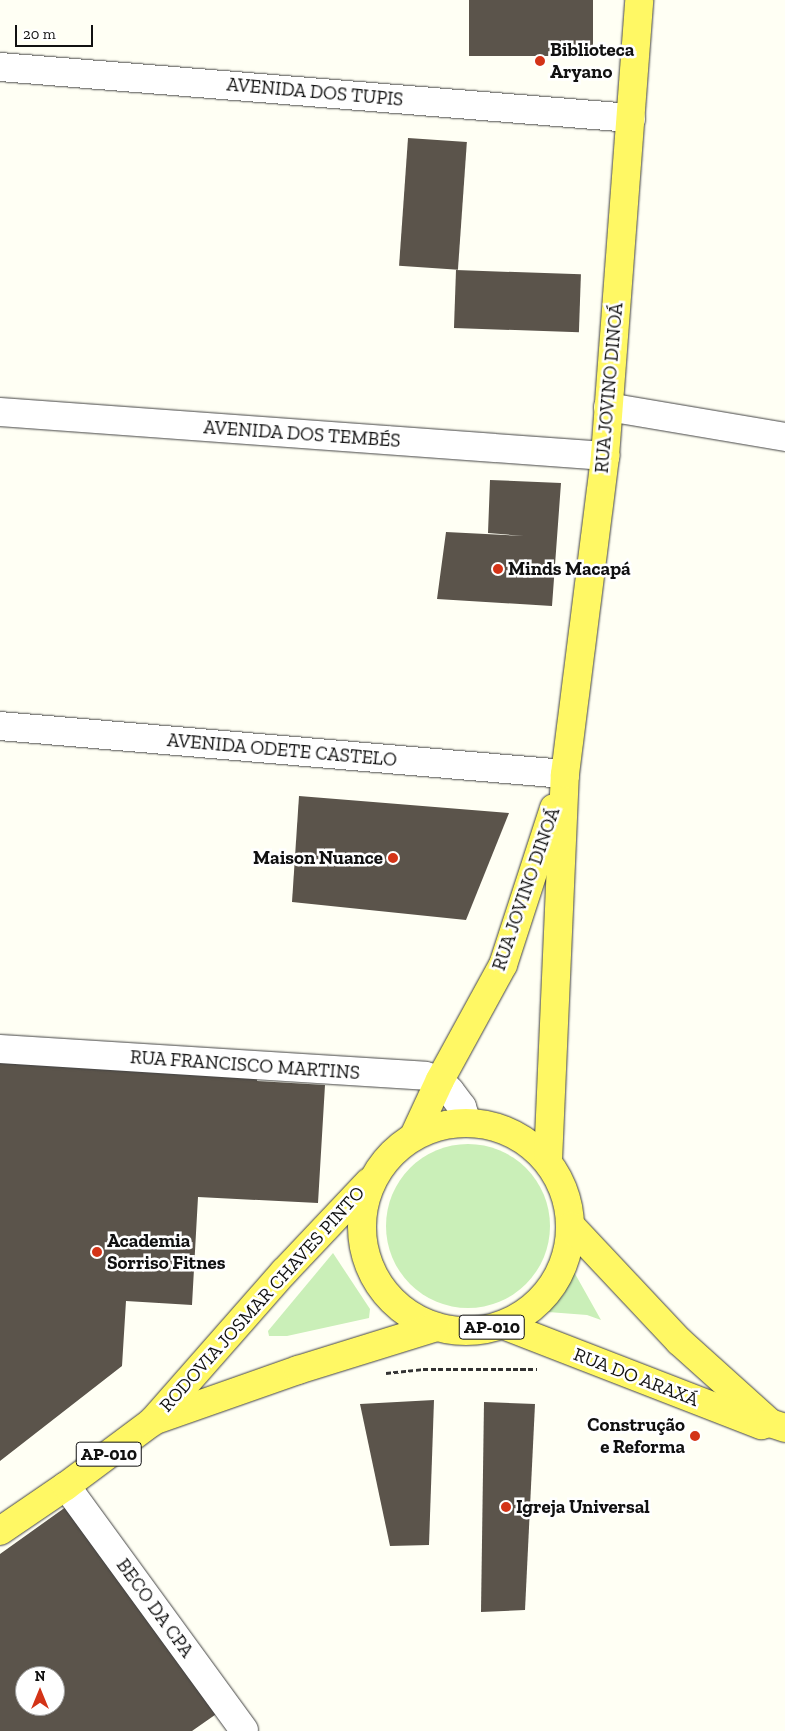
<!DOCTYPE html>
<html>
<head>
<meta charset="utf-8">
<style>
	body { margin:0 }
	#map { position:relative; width:785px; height:1731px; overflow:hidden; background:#fffff4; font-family:"Zilla Slab",serif }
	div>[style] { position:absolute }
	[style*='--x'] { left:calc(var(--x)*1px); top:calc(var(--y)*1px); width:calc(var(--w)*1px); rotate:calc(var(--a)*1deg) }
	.green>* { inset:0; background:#caefb8 }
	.round { border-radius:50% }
	.building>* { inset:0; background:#5b544b; transform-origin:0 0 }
	.path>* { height:3px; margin-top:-1.5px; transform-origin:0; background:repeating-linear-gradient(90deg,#333 0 5px,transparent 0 7.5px) }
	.roads { filter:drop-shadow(0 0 1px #444) drop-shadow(0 0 1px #444) }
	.minor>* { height:28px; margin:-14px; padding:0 14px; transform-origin:14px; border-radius:14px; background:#fff }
	.major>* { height:28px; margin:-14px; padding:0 14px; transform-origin:14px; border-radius:14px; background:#fff864 }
	.major>.ring { margin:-14px; padding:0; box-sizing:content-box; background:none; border:28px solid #fff864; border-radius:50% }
	.dots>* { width:14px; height:14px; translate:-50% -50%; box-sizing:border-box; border:2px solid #fff; border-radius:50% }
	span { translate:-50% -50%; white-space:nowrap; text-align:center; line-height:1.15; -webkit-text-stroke:5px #fff; paint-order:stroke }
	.shield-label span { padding:1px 4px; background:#fff; border:1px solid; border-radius:4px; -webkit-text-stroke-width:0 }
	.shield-label { font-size:18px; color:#111; font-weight:700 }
	.poi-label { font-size:19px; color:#111; font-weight:700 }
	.left { translate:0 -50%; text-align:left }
	.right { translate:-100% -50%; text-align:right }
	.street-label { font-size:19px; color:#111 }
	.north { position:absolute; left:15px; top:1666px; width:50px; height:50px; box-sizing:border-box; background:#fff; border:1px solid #a0a0a0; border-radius:50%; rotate:0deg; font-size:14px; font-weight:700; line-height:20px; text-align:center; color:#111 }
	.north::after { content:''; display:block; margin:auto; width:18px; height:22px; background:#d33317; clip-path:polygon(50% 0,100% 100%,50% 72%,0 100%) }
	.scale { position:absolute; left:15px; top:25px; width:78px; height:22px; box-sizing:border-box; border:2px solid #111; border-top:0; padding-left:6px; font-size:15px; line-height:18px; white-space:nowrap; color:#111; -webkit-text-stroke:4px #fff; paint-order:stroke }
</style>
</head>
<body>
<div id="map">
	<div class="green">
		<div class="round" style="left:386px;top:1144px;width:164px;height:164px"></div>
		<div style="clip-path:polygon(333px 1253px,370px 1309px,369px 1318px,287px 1336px,269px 1336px,268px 1331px)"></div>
		<div style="clip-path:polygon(574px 1272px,601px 1320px,587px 1315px,548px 1312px,564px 1294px)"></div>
	</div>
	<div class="building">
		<div style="left:469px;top:0;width:124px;height:56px"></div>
		<div style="left:408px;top:138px;width:59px;height:128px;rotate:4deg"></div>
		<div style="left:456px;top:270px;width:125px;height:58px;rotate:2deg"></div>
		<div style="clip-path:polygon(490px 480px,561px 483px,552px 606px,437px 599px,446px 532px,524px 536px,488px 533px)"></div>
		<div style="clip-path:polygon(299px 796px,509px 813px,466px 920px,292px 902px)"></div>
		<div style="clip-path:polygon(0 1054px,258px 1068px,257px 1081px,325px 1085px,318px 1203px,198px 1197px,192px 1305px,126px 1301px,122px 1366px,0 1461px)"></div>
		<div style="clip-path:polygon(434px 1400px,429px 1545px,390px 1546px,360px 1404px)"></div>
		<div style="clip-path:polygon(484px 1402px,535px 1404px,525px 1610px,481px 1612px)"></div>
		<div style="clip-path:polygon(evenodd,70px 1504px,222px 1710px,192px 1731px,0 1731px,0 1554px,70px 1504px,25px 1676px,55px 1676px,55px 1706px,25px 1706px,25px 1676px)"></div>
	</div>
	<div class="path">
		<div style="--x:386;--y:1373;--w:37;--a:-6"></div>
		<div style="--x:423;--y:1369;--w:114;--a:0"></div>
	</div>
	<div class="roads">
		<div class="minor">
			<div style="--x:0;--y:67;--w:633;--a:4.62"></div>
			<div style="--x:608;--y:407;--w:180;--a:9.6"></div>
			<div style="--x:0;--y:412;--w:607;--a:4.16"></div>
			<div style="--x:0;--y:726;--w:567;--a:4.86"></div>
			<div style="--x:0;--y:1049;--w:426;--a:3.6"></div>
			<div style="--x:425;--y:1076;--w:16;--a:15"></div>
			<div style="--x:440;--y:1080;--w:15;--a:48"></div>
			<div style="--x:450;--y:1091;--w:20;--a:53"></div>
			<div style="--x:462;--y:1107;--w:16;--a:72"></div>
			<div style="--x:66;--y:1486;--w:302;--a:53.9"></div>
		</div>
		<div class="major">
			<div class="ring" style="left:362px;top:1123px;width:180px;height:180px"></div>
			<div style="--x:414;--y:1136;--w:62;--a:-65.1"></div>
			<div style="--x:440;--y:1080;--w:131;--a:-61.3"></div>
			<div style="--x:503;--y:965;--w:165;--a:-72"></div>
			<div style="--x:548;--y:1161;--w:387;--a:-87.5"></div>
			<div style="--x:565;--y:774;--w:321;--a:-82.8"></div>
			<div style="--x:605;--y:456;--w:457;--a:-85.7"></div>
			<div style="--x:571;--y:1226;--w:158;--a:46.8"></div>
			<div style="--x:679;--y:1341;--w:121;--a:42"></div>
			<div style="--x:503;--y:1325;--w:277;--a:21.2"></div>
			<div style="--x:761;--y:1425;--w:9;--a:-13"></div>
			<div style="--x:770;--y:1423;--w:16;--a:18"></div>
			<div style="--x:153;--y:1421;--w:154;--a:-19.4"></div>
			<div style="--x:298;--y:1370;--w:145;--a:-17.2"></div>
			<div style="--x:0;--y:1531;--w:80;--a:-34.3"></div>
			<div style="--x:66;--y:1486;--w:107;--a:-36.7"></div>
			<div style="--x:152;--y:1422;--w:200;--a:-48.7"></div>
			<div style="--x:284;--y:1272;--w:124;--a:-46.6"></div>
		</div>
	</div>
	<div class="dots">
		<div style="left:540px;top:61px;background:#d33317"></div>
		<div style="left:498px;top:569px;background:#d33317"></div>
		<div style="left:393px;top:858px;background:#d33317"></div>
		<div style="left:97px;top:1252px;background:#d33317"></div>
		<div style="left:695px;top:1436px;background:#d33317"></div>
		<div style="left:506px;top:1507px;background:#d33317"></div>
	</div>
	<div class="shield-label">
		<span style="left:492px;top:1327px">AP-010</span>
		<span style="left:109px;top:1454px">AP-010</span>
	</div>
	<div class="poi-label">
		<span class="left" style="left:550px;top:61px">Biblioteca<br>Aryano</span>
		<span class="left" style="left:508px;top:569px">Minds Macapá</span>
		<span class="right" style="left:383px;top:858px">Maison Nuance</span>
		<span class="left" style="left:107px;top:1252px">Academia<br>Sorriso Fitnes</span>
		<span class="right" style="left:685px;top:1436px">Construção<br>e Reforma</span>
		<span class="left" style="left:516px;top:1507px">Igreja Universal</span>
	</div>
	<div class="street-label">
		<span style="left:315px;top:92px;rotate:5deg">AVENIDA DOS TUPIS</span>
		<span style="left:609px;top:388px;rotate:-85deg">RUA JOVINO DINOÁ</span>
		<span style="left:302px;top:434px;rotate:4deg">AVENIDA DOS TEMBÉS</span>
		<span style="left:282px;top:750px;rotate:5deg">AVENIDA ODETE CASTELO</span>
		<span style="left:526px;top:889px;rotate:-71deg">RUA JOVINO DINOÁ</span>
		<span style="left:245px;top:1065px;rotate:4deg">RUA FRANCISCO MARTINS</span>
		<span style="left:262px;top:1299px;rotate:-48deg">RODOVIA JOSMAR CHAVES PINTO</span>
		<span style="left:636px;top:1377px;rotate:21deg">RUA DO ARAXÁ</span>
		<span style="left:155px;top:1608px;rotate:54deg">BECO DA CPA</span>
	</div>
	<div class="north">N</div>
	<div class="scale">20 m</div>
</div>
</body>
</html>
